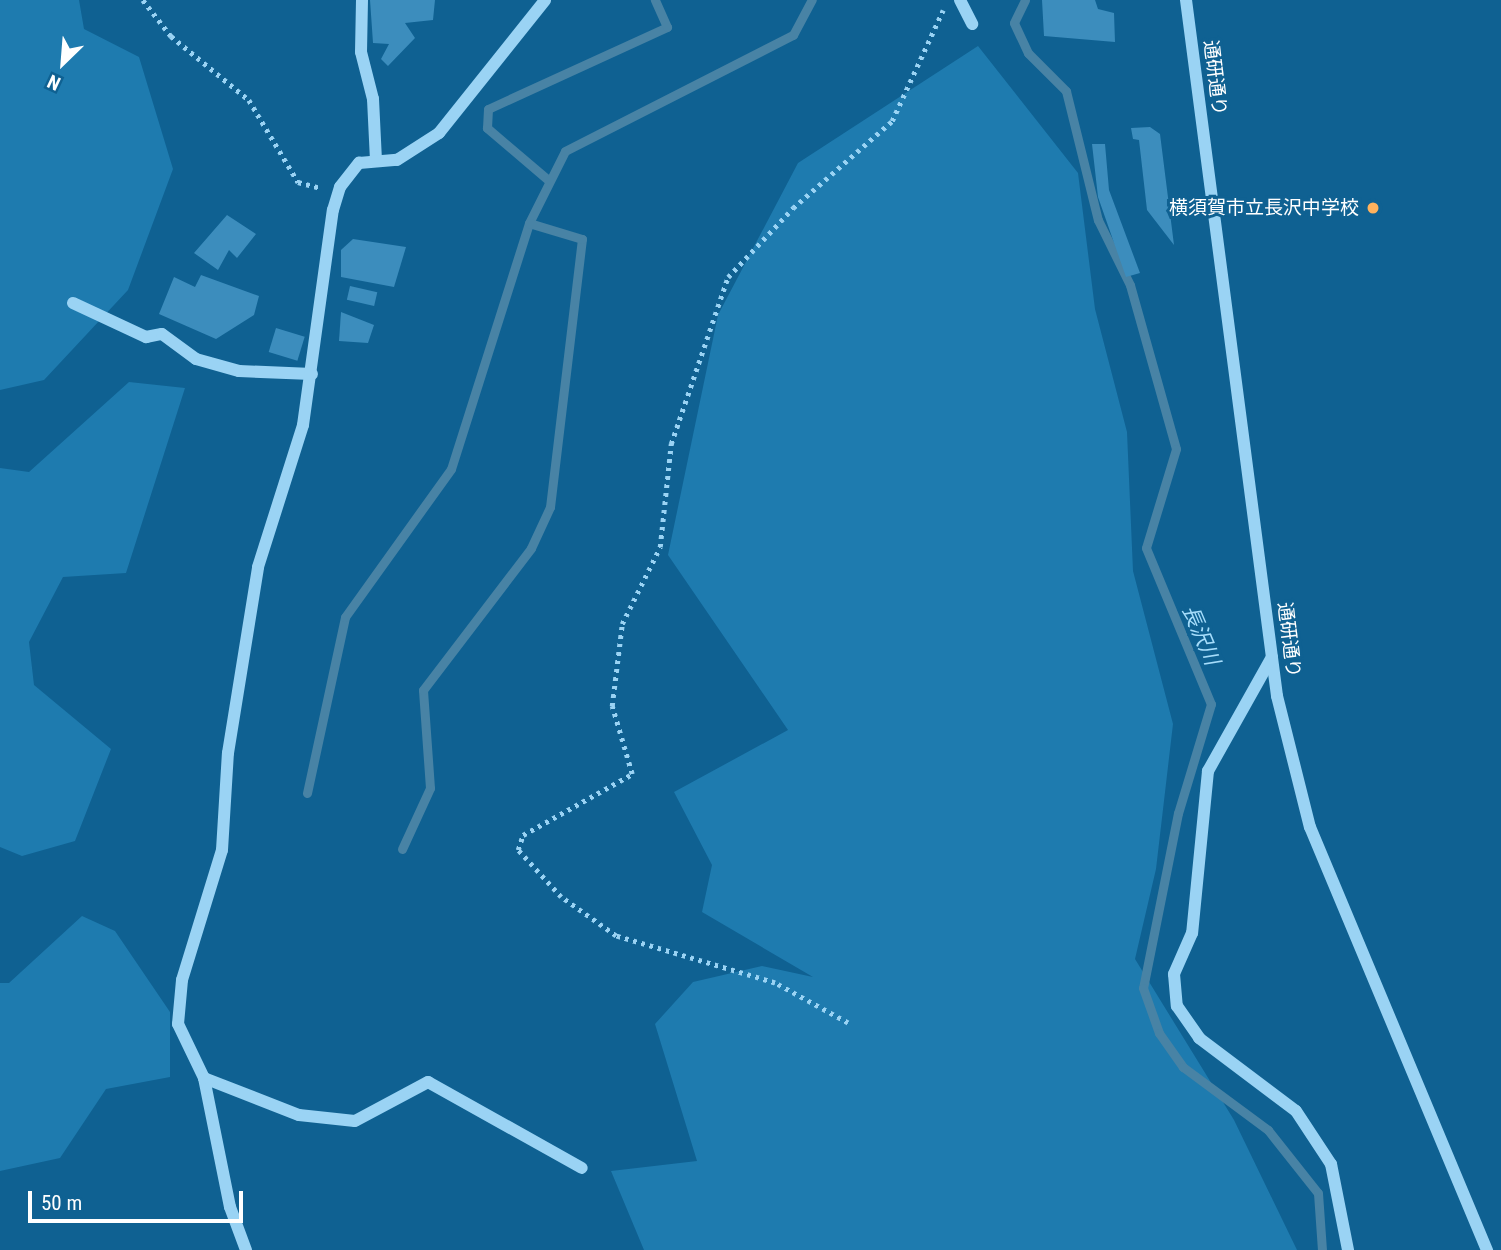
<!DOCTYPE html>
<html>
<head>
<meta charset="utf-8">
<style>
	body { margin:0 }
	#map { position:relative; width:1501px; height:1250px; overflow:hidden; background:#0f6192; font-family:"Roboto Condensed","Noto Sans JP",sans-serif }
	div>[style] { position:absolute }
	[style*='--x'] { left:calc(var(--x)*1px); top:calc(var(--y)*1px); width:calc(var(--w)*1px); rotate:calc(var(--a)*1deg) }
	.green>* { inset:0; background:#1e7baf }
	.stream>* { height:9px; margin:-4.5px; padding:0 4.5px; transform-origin:4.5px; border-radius:4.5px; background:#4883a5 }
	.building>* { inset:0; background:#3c8dbd; transform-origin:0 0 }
	.path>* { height:4.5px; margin-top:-2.25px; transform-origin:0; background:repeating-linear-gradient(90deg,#9ad3f4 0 3.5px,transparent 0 8.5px) }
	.minor>* { height:12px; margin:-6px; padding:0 6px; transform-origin:6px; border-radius:6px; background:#9ad3f4 }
	.dots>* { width:19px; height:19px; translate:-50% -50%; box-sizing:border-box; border:4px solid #0f6192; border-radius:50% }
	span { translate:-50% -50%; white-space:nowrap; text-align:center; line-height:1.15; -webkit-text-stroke:6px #0f6192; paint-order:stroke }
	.street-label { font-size:19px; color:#fff }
	.poi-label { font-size:19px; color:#fff }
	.right { translate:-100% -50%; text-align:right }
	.water-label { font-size:21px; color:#a6ddfb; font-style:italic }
	.north { position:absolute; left:28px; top:28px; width:70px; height:70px; -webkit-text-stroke:5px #0f6192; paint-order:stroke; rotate:205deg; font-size:19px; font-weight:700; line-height:28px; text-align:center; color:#fff }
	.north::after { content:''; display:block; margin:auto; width:24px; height:32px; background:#fff; clip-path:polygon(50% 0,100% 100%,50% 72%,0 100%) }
	.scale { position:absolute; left:28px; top:1191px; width:215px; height:32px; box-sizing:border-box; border:4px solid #fff; border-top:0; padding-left:9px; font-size:21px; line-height:24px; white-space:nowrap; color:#fff; -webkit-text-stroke:5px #0f6192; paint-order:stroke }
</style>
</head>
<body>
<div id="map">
	<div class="green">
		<div style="clip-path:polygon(0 0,79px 0,84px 29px,139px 57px,173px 169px,128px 290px,44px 380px,0 390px)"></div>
		<div style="clip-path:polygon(978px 46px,1078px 173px,1095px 309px,1127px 432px,1133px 571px,1173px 724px,1156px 869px,1135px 959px,1234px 1120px,1297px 1250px,644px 1250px,611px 1171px,697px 1161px,655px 1024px,693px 982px,762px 966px,813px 977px,702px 912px,712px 865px,674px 792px,788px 730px,668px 555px,718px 315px,798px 163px)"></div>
		<div style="clip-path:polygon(129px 382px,185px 388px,126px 573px,63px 577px,29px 642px,34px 685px,111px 749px,75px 841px,22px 856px,0 847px,0 468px,29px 472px)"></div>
		<div style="clip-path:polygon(82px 916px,115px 931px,170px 1012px,170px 1077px,106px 1089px,60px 1158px,0 1171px,0 983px,9px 983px)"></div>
	</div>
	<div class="stream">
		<div style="--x:1025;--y:0;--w:25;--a:116"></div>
		<div style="--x:1014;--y:23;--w:33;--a:65"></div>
		<div style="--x:1028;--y:53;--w:54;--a:45"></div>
		<div style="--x:1066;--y:91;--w:133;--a:76.1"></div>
		<div style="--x:1098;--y:220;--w:72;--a:63.8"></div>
		<div style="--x:1130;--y:285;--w:170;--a:74.3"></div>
		<div style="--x:1176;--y:449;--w:103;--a:106.9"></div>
		<div style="--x:1146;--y:548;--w:169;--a:67.4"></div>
		<div style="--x:1211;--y:704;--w:114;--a:106.8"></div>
		<div style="--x:1178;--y:813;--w:178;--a:101.3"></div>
		<div style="--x:1143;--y:988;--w:48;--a:70.4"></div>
		<div style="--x:1159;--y:1033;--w:42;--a:54.8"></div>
		<div style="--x:1183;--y:1067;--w:106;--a:36.5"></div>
		<div style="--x:1268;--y:1130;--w:80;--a:51.6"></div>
		<div style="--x:1318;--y:1193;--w:57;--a:86"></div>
		<div style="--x:547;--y:179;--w:79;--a:-139.6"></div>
		<div style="--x:487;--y:128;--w:19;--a:-87"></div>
		<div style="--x:488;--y:109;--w:197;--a:-24.6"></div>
		<div style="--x:667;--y:27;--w:30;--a:-114"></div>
		<div style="--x:307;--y:793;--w:180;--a:-77.8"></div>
		<div style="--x:345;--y:617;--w:182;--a:-54.4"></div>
		<div style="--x:451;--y:469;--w:258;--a:-72.4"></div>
		<div style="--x:529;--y:223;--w:80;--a:-63.4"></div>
		<div style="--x:565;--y:151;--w:256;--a:-27"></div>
		<div style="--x:793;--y:35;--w:40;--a:-62"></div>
		<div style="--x:402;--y:849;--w:67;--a:-65.3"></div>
		<div style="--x:430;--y:788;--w:98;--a:-94.1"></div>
		<div style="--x:423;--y:690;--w:178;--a:-52.7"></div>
		<div style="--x:531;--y:548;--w:45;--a:-65.1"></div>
		<div style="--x:550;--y:507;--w:270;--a:-83.2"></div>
		<div style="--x:582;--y:239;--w:55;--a:-163.2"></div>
	</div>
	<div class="building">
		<div style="clip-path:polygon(370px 0,435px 0,433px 20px,405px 23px,415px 38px,388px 66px,381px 59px,389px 44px,373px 43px)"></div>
		<div style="clip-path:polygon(1042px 0,1095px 0,1098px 9px,1114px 13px,1115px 42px,1044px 36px)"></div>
		<div style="clip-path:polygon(1150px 127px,1160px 134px,1174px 245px,1147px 210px,1139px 140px,1133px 139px,1131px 128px)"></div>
		<div style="clip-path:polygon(1092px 144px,1105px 144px,1109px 190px,1140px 273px,1126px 277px,1098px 197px)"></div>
		<div style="clip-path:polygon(227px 215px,256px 234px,237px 258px,229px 250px,218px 270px,194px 253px)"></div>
		<div style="clip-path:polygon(353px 239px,406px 247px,394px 287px,341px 277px,341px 250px)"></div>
		<div style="clip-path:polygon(201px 275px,259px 296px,254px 315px,216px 339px,159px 314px,174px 277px,195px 287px)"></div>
		<div style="left:350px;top:286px;width:28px;height:14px;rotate:13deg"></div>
		<div style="clip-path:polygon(341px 312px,374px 325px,368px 343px,339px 341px)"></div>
		<div style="left:276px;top:328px;width:30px;height:25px;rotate:17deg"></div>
	</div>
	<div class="path">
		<div style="--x:143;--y:0;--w:46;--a:52.1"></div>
		<div style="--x:171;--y:36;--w:101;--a:39.4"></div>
		<div style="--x:249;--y:100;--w:96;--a:59.1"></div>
		<div style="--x:298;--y:182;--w:24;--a:15"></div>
		<div style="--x:848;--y:1023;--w:83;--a:-151.3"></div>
		<div style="--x:775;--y:983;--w:166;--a:-163.5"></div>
		<div style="--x:616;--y:936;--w:67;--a:-144.7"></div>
		<div style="--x:561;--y:897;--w:64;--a:-132.5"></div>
		<div style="--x:518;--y:850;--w:16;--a:-72"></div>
		<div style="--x:523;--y:835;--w:125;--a:-29.2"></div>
		<div style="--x:632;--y:774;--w:71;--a:-106.4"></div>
		<div style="--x:612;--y:706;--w:83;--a:-83"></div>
		<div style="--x:622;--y:624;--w:86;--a:-63.7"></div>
		<div style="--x:660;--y:547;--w:104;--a:-83.9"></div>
		<div style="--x:671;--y:444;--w:176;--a:-71.2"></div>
		<div style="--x:728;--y:277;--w:95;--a:-46.7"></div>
		<div style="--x:793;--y:208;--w:132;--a:-41.3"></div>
		<div style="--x:892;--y:121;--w:122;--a:-65.3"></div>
	</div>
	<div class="minor">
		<div style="--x:362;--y:0;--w:52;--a:91.1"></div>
		<div style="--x:361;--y:52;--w:49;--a:75.7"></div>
		<div style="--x:373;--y:99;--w:61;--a:87.2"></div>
		<div style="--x:960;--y:0;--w:27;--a:63"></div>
		<div style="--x:1186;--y:0;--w:702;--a:82.55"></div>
		<div style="--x:1277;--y:696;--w:135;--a:75.9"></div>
		<div style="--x:1310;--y:827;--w:459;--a:67.3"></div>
		<div style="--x:73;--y:303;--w:81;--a:25"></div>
		<div style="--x:146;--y:337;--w:16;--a:-11"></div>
		<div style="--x:162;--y:334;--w:42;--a:36.3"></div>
		<div style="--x:196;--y:359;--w:45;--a:15.6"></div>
		<div style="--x:239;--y:371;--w:73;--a:2.4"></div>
		<div style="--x:1272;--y:657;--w:131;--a:119.3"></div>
		<div style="--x:1208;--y:771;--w:163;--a:95.6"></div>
		<div style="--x:1192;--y:933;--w:45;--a:113.7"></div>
		<div style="--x:1174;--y:974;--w:32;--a:85"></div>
		<div style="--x:1177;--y:1006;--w:39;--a:55"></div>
		<div style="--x:1199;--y:1038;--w:121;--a:37"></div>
		<div style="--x:1296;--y:1111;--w:64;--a:56.6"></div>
		<div style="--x:1331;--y:1164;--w:88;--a:78.8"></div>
		<div style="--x:204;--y:1078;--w:102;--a:21.3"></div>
		<div style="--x:299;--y:1115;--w:56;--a:6.1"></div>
		<div style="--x:355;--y:1121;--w:83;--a:-28.1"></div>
		<div style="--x:428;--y:1082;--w:176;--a:29.2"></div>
		<div style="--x:246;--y:1250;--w:46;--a:-110.4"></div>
		<div style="--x:230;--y:1207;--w:132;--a:-101.4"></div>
		<div style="--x:204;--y:1078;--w:60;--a:-115.7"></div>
		<div style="--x:178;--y:1024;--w:44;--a:-84.8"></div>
		<div style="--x:182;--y:980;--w:136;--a:-72.9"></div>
		<div style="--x:222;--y:850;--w:97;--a:-86.5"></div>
		<div style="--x:228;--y:753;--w:188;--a:-80.8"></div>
		<div style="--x:258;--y:567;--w:149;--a:-72.4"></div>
		<div style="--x:303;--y:425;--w:217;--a:-82.1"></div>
		<div style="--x:333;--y:210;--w:24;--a:-73"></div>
		<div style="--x:340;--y:187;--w:31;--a:-52"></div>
		<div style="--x:359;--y:163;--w:38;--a:-5"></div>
		<div style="--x:397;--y:160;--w:50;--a:-32.7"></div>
		<div style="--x:439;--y:133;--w:170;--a:-51.4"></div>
	</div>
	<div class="dots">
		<div style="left:1373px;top:208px;background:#ffb25d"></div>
	</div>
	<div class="street-label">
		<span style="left:1215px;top:78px;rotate:83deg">通研通り</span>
		<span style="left:1289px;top:640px;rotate:83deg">通研通り</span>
	</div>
	<div class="poi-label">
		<span class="right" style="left:1359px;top:208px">横須賀市立長沢中学校</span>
	</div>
	<div class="water-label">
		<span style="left:1201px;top:635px;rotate:67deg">長沢川</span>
	</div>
	<div class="north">N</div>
	<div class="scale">50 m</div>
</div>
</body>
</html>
